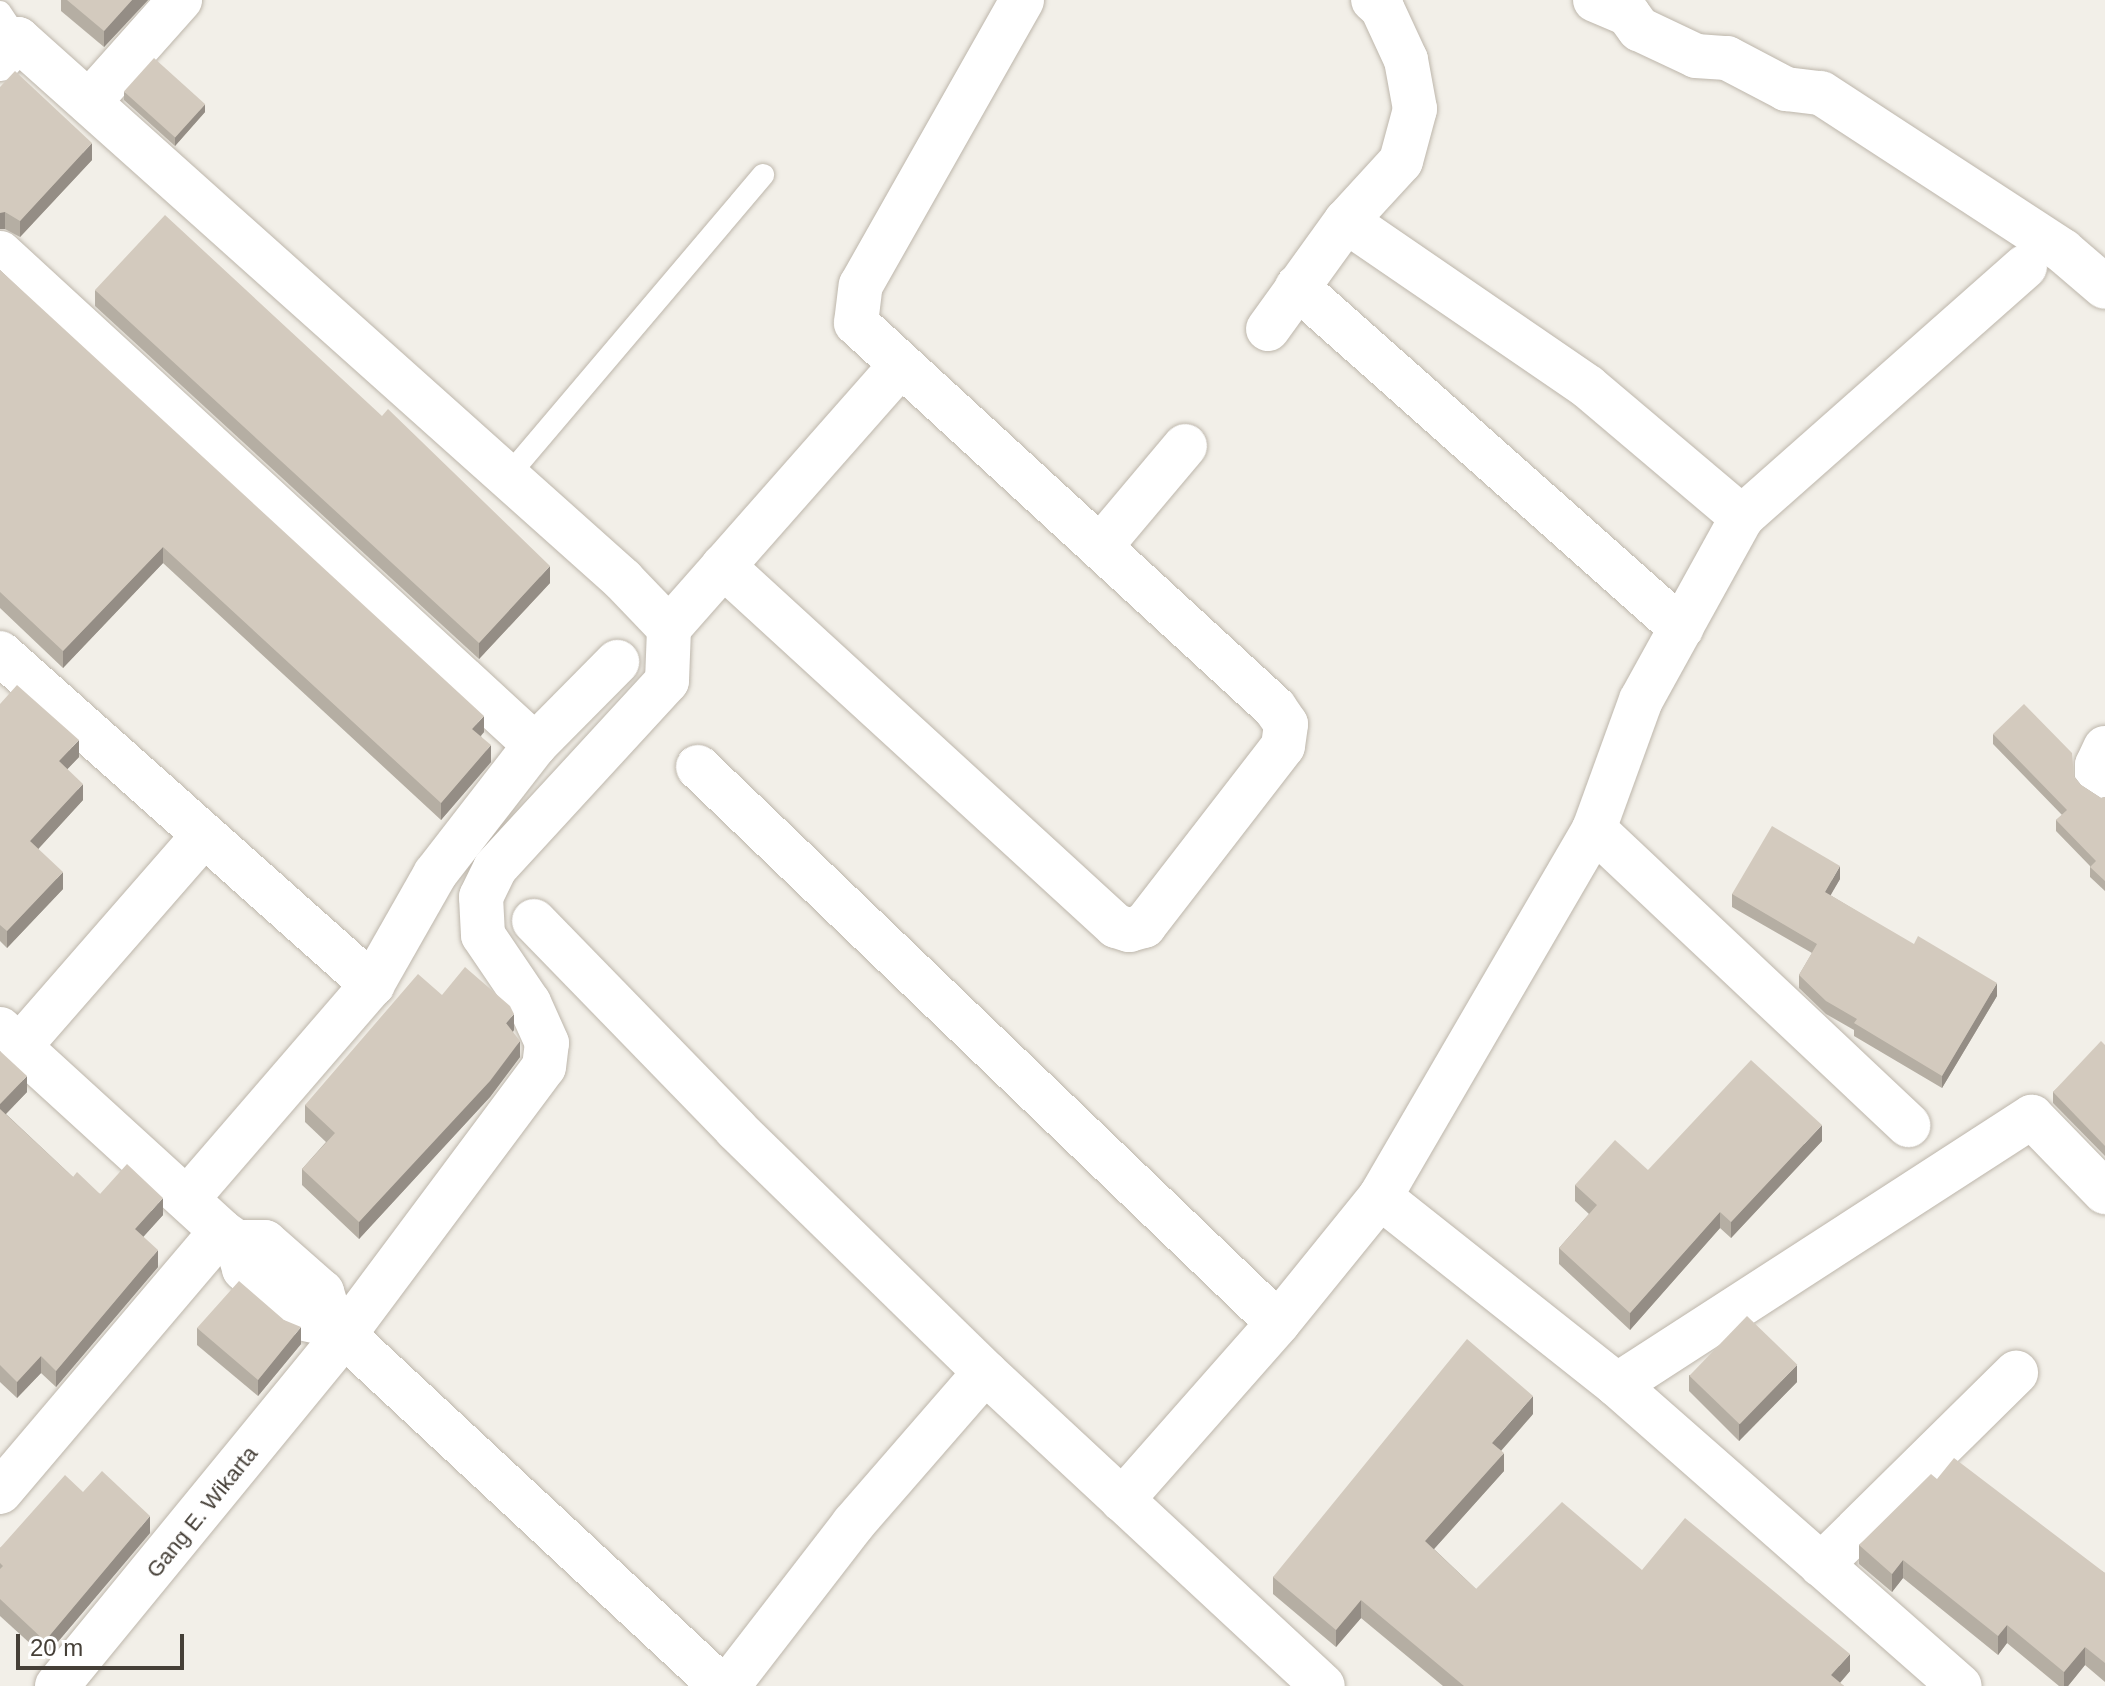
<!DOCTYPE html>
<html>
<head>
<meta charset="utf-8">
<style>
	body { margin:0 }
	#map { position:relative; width:2105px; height:1686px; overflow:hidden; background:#f2efe8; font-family:Arial,sans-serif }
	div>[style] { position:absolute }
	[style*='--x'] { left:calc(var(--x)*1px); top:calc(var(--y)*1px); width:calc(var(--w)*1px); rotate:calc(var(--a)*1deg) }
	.roads { filter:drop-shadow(0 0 2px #bdb6ab) drop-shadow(0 0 2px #bdb6ab) }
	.lane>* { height:22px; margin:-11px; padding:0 11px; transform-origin:11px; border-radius:11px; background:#fff }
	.street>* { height:44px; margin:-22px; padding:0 22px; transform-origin:22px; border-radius:22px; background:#fff }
	.wall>* { inset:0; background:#b5aea3 }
	.shaded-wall>* { inset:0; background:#948d85; transform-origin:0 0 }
	.building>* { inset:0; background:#d3cabe; transform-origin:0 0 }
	span { translate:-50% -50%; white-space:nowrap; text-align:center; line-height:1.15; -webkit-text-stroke:6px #fff; paint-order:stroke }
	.street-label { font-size:22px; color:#453f37 }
	.scale { position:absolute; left:16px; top:1634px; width:168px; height:36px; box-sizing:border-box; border:4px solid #453f37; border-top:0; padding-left:10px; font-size:24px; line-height:28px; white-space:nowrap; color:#453f37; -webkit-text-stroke:6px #fff; paint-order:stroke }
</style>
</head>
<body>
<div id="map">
	<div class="roads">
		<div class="lane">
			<div style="--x:0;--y:12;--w:32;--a:56"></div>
			<div style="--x:507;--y:477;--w:396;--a:-49.7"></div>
		</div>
		<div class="street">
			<div style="--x:1595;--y:0;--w:36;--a:23"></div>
			<div style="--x:1628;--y:14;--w:19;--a:54"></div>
			<div style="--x:1639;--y:29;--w:63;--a:25.3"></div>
			<div style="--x:1696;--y:56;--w:31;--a:4"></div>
			<div style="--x:1727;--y:58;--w:67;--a:27.7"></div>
			<div style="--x:1786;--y:89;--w:35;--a:7"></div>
			<div style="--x:1821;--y:93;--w:289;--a:33.1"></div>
			<div style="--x:2063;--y:251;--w:55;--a:40.6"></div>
			<div style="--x:0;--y:59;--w:27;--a:-48"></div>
			<div style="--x:18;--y:39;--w:812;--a:41.8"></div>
			<div style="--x:623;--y:580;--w:66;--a:46.2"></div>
			<div style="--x:89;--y:102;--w:137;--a:-48.3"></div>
			<div style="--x:1346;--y:221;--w:81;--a:-47.5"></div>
			<div style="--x:1401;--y:161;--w:54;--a:-74.9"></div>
			<div style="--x:1415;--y:109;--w:50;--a:-100.4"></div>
			<div style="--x:1406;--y:60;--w:57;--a:-114.8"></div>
			<div style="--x:1382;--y:8;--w:12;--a:-138"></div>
			<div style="--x:0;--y:253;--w:727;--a:42.6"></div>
			<div style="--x:1297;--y:287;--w:514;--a:41.61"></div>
			<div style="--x:1268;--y:329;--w:133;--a:-54.2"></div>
			<div style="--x:1346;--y:221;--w:293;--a:34.4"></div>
			<div style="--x:1588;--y:387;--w:202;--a:40.2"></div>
			<div style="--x:1100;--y:547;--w:132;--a:-49.9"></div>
			<div style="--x:723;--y:566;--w:533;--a:42.49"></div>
			<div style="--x:1116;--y:926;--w:14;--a:17"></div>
			<div style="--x:1129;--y:930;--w:16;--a:-15"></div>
			<div style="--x:1144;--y:926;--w:227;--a:-52.3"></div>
			<div style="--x:1283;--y:746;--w:22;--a:-82"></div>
			<div style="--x:1286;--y:724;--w:19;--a:-125"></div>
			<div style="--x:1275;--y:708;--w:569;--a:-137.42"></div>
			<div style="--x:856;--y:323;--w:38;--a:-83"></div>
			<div style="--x:861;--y:285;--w:327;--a:-60.5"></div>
			<div style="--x:0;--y:653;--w:499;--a:41.7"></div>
			<div style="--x:2105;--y:748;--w:19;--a:115"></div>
			<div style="--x:2097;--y:765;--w:12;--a:90"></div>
			<div style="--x:2097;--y:777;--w:11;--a:41"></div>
			<div style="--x:698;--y:767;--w:803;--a:43.79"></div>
			<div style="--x:1594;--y:829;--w:432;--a:43.3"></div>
			<div style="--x:534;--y:921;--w:290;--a:45.8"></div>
			<div style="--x:736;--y:1129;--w:348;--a:44.3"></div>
			<div style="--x:985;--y:1372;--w:461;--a:42.9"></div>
			<div style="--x:0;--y:1029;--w:299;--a:42.4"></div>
			<div style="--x:221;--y:1231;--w:19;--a:36"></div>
			<div style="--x:236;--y:1242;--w:29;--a:0"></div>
			<div style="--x:265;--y:1242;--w:76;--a:41.3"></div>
			<div style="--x:322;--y:1292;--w:34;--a:73"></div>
			<div style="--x:19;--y:1047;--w:281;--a:-48.9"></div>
			<div style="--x:1380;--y:1197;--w:303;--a:38.4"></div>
			<div style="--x:1617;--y:1385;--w:456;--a:41.3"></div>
			<div style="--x:187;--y:1199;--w:283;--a:-49.2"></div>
			<div style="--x:372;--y:985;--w:128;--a:-60.4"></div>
			<div style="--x:435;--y:874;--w:163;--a:-52.2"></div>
			<div style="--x:535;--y:745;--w:117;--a:-45.3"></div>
			<div style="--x:236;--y:1242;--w:28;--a:73"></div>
			<div style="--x:244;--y:1269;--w:74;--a:41.2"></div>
			<div style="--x:300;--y:1318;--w:33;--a:12"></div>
			<div style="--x:332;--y:1325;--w:16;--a:40"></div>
			<div style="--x:344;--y:1335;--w:515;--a:42.95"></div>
			<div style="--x:1617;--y:1385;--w:494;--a:-32.9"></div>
			<div style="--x:2032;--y:1117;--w:105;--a:45.8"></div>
			<div style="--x:0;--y:1492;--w:342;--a:-49.7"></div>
			<div style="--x:1122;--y:1500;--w:236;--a:-48.6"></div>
			<div style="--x:1278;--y:1323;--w:162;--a:-51"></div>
			<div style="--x:1380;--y:1197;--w:426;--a:-59.8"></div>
			<div style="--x:1594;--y:829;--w:137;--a:-70"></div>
			<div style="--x:1641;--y:700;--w:209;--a:-61.1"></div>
			<div style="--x:1742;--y:517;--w:378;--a:-41.5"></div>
			<div style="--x:1821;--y:1565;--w:274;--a:-44.6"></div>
			<div style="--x:57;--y:1686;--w:453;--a:-50.7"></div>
			<div style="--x:344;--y:1335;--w:334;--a:-53.3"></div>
			<div style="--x:544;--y:1067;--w:24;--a:-83"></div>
			<div style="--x:547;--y:1043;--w:44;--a:-114.2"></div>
			<div style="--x:529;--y:1003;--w:82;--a:-124.1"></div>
			<div style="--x:483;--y:935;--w:38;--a:-93"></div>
			<div style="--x:481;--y:897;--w:32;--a:-64"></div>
			<div style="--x:495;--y:868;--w:254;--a:-47.4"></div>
			<div style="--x:667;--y:681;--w:53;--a:-87.8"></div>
			<div style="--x:669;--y:628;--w:348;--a:-48.6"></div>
			<div style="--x:728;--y:1686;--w:205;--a:-52.3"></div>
			<div style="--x:853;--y:1524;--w:201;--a:-49"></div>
		</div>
	</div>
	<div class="wall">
		<div style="clip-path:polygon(61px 0,148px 0,104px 47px,61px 11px)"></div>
		<div style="clip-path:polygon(0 87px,92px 160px,20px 237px,5px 229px)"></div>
		<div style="clip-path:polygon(124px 92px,205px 112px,175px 146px,124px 100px)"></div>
		<div style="clip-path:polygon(0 270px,484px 732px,481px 736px,491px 762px,441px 820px,163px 563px,63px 668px,0 608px)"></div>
		<div style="clip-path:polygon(95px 290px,550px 583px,479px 659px,95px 306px)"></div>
		<div style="clip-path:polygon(0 704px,79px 757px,67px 769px,83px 800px,38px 849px,63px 889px,7px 948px,0 941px)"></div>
		<div style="clip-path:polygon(1993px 734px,2074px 776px,2081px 785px,2101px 798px,2105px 797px,2105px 891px,2090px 877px,2090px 866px,2056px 831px,2056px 820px,2062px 815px,1993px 744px)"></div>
		<div style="clip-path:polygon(1840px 879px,1830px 895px,1997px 996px,1942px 1088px,1854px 1036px,1854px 1030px,1826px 1014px,1799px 988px,1799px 975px,1812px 953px,1732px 907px,1732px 894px)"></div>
		<div style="clip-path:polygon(514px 1030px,513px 1032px,520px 1057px,490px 1097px,359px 1239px,302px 1185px,302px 1169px,326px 1142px,305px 1122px,305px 1105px)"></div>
		<div style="clip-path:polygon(2105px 1045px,2105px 1156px,2053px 1103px,2053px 1092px)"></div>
		<div style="clip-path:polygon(0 1051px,27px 1092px,6px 1114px,73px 1177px,100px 1194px,163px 1215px,143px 1237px,158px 1267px,56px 1387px,41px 1373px,17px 1398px,0 1382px)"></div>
		<div style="clip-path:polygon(1822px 1141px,1731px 1238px,1720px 1228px,1630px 1330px,1559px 1264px,1559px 1248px,1589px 1214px,1575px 1201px,1575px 1185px,1648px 1170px)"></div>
		<div style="clip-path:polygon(284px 1320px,301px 1344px,258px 1396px,197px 1345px,197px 1328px)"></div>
		<div style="clip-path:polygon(1689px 1375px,1797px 1382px,1739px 1441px,1689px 1391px)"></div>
		<div style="clip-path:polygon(1533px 1414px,1501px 1451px,1504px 1471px,1434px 1549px,1476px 1589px,1642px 1570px,1850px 1671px,1840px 1683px,1844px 1686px,1443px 1686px,1361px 1618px,1336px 1647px,1273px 1594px,1273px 1577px)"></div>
		<div style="clip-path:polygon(1937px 1479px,2105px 1573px,2105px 1682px,2085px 1665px,2068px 1686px,2059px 1686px,2007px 1643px,1998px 1655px,1903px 1578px,1892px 1592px,1859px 1564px,1859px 1545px)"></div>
		<div style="clip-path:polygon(83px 1492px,150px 1533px,45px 1657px,0 1616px,0 1548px)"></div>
	</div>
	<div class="shaded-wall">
		<div style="clip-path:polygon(132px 0,148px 0,104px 47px,104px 31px)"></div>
		<div style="clip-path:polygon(205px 104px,205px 112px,175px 146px,175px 137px)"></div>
		<div style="clip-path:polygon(92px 143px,92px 160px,20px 237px,20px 221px)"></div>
		<div style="left:5px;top:212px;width:17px;height:5px;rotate:90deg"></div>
		<div style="clip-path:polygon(163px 547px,163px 563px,63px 668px,63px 651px)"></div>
		<div style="clip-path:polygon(550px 566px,550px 583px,479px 659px,479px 643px)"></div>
		<div style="clip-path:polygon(484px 716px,484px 732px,472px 745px,472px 729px)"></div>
		<div style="clip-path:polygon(79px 740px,79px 757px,59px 778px,59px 761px)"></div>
		<div style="clip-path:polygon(491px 745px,491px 762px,441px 820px,441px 803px)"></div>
		<div style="clip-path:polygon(83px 784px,83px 800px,30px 858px,30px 841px)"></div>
		<div style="clip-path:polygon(1840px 866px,1840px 879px,1825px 905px,1825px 892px)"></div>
		<div style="clip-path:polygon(63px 872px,63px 889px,7px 948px,7px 931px)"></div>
		<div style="clip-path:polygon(1997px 983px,1997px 996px,1942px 1088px,1942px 1076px)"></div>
		<div style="clip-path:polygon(514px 1014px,514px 1030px,506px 1040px,506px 1023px)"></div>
		<div style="clip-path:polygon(520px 1041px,520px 1057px,490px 1097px,359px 1239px,359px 1222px)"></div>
		<div style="clip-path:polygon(27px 1076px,27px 1092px,0 1120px,0 1104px)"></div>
		<div style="clip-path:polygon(1822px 1125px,1822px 1141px,1731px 1238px,1731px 1222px)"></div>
		<div style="clip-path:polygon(163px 1198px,163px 1215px,135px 1246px,135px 1229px)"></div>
		<div style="clip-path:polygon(1720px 1212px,1720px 1228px,1630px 1330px,1630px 1313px)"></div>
		<div style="clip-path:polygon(158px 1250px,158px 1267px,56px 1387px,56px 1371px)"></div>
		<div style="clip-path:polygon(301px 1327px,301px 1344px,258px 1396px,258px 1380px)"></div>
		<div style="clip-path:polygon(41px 1356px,41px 1373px,17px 1398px,17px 1382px)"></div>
		<div style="clip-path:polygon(1797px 1365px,1797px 1382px,1739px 1441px,1739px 1424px)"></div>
		<div style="clip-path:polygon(1533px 1396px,1533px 1414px,1492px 1461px,1492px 1443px)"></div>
		<div style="clip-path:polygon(1504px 1453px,1504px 1471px,1425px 1559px,1425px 1541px)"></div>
		<div style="clip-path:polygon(150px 1516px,150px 1533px,45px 1657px,45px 1641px)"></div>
		<div style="clip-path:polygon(1903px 1560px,1903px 1578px,1892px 1592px,1892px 1574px)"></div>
		<div style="clip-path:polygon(1361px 1600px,1361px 1618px,1336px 1647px,1336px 1630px)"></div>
		<div style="clip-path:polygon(2007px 1625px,2007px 1643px,1998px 1655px,1998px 1636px)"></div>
		<div style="clip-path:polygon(2085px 1647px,2085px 1665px,2068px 1686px,2064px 1686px,2064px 1672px)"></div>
		<div style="clip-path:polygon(1850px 1654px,1850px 1671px,1837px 1686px,1831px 1675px)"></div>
	</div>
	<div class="building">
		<div style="clip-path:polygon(67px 0,132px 0,104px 31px)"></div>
		<div style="left:154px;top:58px;width:69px;height:45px;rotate:42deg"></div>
		<div style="clip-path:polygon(15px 71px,92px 143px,20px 221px,5px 212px,0 213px,0 87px)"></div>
		<div style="clip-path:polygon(165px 215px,382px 416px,388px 409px,550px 566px,479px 643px,95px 290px)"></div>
		<div style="clip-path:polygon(0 270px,484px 716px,472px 729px,491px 745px,441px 803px,163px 547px,63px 651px,0 592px)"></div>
		<div style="clip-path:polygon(17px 685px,79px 740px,59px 761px,83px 784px,30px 841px,63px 872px,7px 931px,0 925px,0 704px)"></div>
		<div style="clip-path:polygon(2024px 704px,2072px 753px,2074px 776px,2081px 785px,2101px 798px,2105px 797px,2105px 881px,2090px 867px,2096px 861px,2056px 820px,2067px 810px,1993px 734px)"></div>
		<div style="clip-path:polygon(1772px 826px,1840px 866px,1825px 892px,1914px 944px,1918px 936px,1997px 983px,1942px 1076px,1854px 1023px,1857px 1019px,1826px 1001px,1799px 975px,1817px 944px,1732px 894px)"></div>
		<div style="clip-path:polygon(465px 967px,510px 1006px,514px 1014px,506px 1023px,520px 1041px,490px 1081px,359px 1222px,302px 1169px,335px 1133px,305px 1105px,418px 974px,442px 995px)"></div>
		<div style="clip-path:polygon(2101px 1041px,2105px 1045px,2105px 1146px,2053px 1092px)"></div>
		<div style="clip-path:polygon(0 1051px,27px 1076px,0 1104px)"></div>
		<div style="clip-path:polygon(1751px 1060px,1822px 1125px,1731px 1222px,1720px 1212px,1630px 1313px,1559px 1248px,1597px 1205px,1575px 1185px,1615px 1140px,1648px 1170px)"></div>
		<div style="clip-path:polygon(0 1109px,73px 1177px,77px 1172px,100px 1194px,127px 1164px,163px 1198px,135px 1229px,158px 1250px,56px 1371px,41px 1356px,17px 1382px,0 1365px)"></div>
		<div style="clip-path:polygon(239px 1281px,284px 1320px,301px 1327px,258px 1380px,197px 1328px)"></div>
		<div style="left:1747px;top:1316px;width:70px;height:83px;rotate:44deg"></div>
		<div style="clip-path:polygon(1467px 1339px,1533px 1396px,1492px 1443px,1504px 1453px,1425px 1541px,1476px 1589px,1562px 1502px,1642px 1570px,1685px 1518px,1850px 1654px,1831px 1675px,1844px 1686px,1464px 1686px,1361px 1600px,1336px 1630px,1273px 1577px)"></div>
		<div style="clip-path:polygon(1954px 1458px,2105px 1573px,2105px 1663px,2085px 1647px,2064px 1672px,2007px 1625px,1998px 1636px,1903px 1560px,1892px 1574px,1859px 1545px,1931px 1474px,1937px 1479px)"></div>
		<div style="clip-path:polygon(102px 1471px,150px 1516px,45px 1641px,0 1599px,0 1569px,3px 1566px,0 1563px,0 1548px,65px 1475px,83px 1492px)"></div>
	</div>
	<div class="street-label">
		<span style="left:202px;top:1512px;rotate:-51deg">Gang E. Wikarta</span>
	</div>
	<div class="scale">20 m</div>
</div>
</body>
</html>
